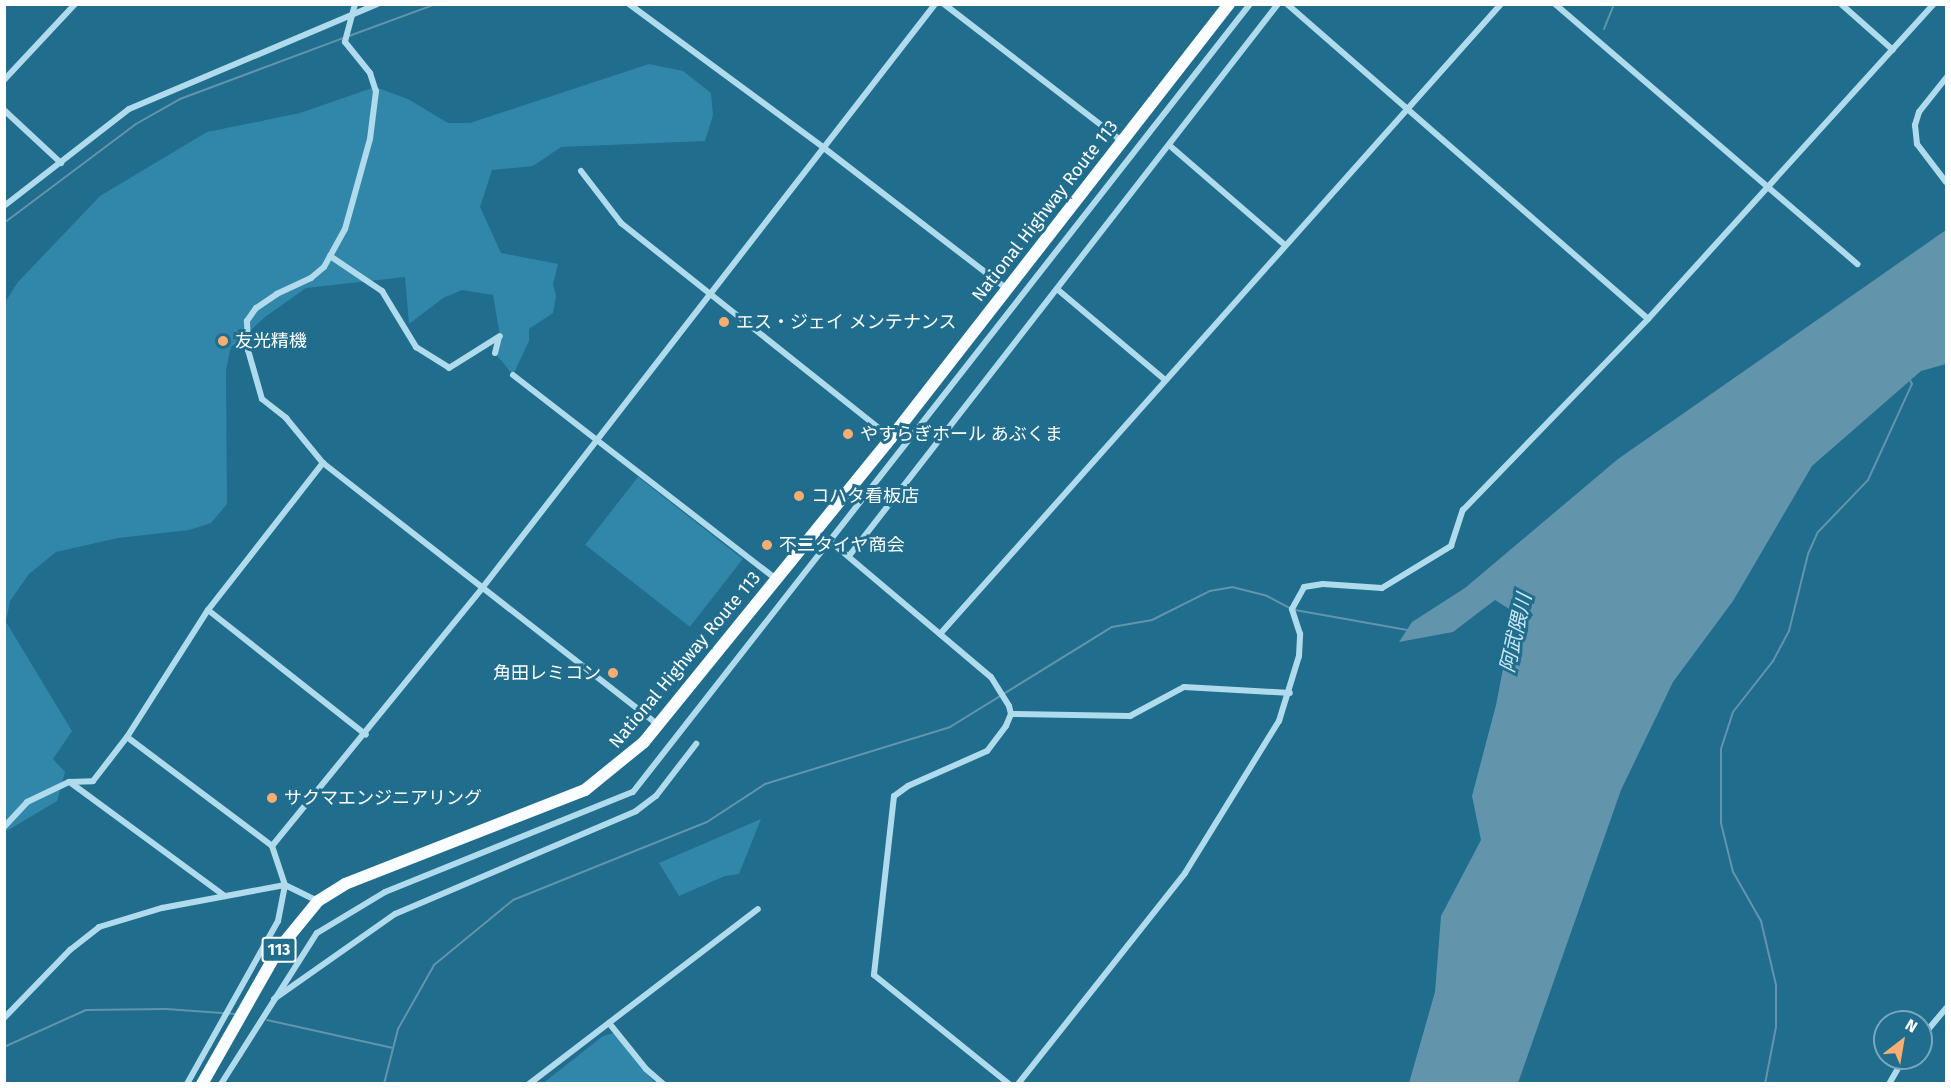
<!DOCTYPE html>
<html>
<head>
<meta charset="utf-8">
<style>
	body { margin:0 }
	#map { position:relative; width:1951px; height:1088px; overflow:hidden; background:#206d8e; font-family:"Fira Sans","Noto Sans JP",sans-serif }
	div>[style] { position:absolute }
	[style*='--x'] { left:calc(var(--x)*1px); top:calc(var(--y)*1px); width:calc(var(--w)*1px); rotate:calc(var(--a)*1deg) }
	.green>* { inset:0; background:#3187a9; transform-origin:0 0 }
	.water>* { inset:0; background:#6295ab }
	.stream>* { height:2px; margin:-1px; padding:0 1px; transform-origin:1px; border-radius:1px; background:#6295ab }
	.minor>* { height:6px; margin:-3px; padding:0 3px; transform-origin:3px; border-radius:3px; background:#afdbec }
	.trunk>* { height:12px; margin:-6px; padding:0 6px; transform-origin:6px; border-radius:6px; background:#fafdff }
	.dots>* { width:16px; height:16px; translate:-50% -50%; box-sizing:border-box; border:3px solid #206d8e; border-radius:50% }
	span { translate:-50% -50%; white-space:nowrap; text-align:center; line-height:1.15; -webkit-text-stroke:6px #206d8e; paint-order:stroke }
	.shield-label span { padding:2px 4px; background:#206d8e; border:2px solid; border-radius:4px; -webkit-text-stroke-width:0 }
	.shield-label { font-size:16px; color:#fff; font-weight:700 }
	.street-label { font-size:18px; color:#fff }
	.poi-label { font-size:18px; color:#fff }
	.left { translate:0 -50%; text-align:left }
	.right { translate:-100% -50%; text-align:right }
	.water-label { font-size:20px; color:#c9e9f5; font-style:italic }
	.frame { position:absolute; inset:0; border:6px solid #fff; pointer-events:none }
	.north { position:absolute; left:1873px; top:1010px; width:60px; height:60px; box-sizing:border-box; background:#206d8e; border:2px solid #79a7bb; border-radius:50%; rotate:31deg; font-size:16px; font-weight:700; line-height:24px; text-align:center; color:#fff }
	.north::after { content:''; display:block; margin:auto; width:21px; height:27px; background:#f9ad70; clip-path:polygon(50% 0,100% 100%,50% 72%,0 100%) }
</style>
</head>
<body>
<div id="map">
	<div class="green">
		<div style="clip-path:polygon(649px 64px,683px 71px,711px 93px,713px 115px,705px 141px,561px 147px,533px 166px,492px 170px,480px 207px,501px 253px,558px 264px,553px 284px,556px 296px,553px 313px,529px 329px,529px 341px,513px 375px,495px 353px,500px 336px,493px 295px,462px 290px,443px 298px,409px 324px,405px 277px,306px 288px,265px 317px,230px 350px,226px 371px,227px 504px,211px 523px,189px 530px,118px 538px,56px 552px,29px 574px,10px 601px,6px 622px,72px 731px,53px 759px,65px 772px,57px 801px,5px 832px,4px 304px,18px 282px,100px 196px,207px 132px,300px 113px,375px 87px,408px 99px,448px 123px,470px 123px)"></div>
		<div style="left:638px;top:477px;width:133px;height:86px;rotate:38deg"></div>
		<div style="clip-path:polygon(761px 819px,739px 874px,725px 876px,679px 896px,659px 863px)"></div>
		<div style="clip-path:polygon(614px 1033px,655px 1083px,542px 1084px,603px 1036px)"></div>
	</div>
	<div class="water">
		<div style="clip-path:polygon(1946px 230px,1946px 364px,1921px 371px,1812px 466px,1733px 601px,1673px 682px,1621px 790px,1518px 1083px,1409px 1083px,1435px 992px,1441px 916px,1481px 840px,1472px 796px,1496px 705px,1514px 612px,1495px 600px,1453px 632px,1399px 642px,1412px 622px,1465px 588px,1618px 459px)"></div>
	</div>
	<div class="stream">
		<div style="--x:1604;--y:29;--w:27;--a:-68"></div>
		<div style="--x:349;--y:36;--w:93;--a:-20.2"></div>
		<div style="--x:4;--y:223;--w:165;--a:-36.9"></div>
		<div style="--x:136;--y:124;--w:51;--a:-29.6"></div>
		<div style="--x:180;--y:99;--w:174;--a:-20.5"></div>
		<div style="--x:1295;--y:610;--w:114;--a:10.1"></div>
		<div style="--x:267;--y:1020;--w:129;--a:12.5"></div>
		<div style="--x:4;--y:1047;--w:90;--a:-24.3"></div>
		<div style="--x:86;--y:1010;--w:80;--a:-0.7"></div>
		<div style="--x:166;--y:1009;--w:70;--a:4.1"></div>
		<div style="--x:384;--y:1084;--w:57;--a:-75.7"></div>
		<div style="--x:398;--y:1029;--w:73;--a:-60.6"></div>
		<div style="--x:434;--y:965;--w:102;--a:-39.4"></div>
		<div style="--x:513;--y:900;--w:209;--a:-21.9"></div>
		<div style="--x:707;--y:822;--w:69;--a:-33.2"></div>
		<div style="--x:765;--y:784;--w:194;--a:-17.1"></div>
		<div style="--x:950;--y:727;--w:190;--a:-31.7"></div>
		<div style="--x:1112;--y:627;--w:41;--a:-9.9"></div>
		<div style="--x:1152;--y:620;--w:65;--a:-26.6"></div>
		<div style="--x:1210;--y:591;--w:22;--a:-10"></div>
		<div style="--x:1232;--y:587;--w:36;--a:14"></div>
		<div style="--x:1267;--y:596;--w:26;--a:28"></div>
		<div style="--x:1765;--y:1084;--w:58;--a:-79.1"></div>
		<div style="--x:1776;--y:1027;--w:42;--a:-90"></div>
		<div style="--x:1776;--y:985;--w:66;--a:-103.2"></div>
		<div style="--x:1761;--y:921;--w:56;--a:-119.7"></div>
		<div style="--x:1733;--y:872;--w:50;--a:-103.8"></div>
		<div style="--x:1721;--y:823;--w:74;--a:-90"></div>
		<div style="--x:1721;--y:749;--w:39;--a:-72"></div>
		<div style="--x:1733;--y:712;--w:65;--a:-51.9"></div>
		<div style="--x:1773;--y:661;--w:34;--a:-62"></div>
		<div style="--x:1789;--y:631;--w:79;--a:-76.1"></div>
		<div style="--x:1808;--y:554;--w:24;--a:-66"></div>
		<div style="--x:1818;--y:532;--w:72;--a:-46.1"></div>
		<div style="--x:1868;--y:480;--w:106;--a:-65.4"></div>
		<div style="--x:1912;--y:384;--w:4;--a:-117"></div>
	</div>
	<div class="minor">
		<div style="--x:355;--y:4;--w:39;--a:105"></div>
		<div style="--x:345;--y:42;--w:40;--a:51"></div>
		<div style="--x:370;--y:73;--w:19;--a:72"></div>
		<div style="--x:376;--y:91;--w:48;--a:97.1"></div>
		<div style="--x:370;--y:139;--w:93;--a:105.5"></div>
		<div style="--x:345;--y:229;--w:43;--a:118.9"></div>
		<div style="--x:324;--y:267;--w:17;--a:140"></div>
		<div style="--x:311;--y:278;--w:38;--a:155"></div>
		<div style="--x:277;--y:294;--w:25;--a:146"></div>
		<div style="--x:256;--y:308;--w:16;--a:125"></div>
		<div style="--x:247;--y:321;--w:29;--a:88"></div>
		<div style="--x:248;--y:350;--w:51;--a:74.1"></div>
		<div style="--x:262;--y:399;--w:31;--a:38"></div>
		<div style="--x:286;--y:418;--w:58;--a:50.6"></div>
		<div style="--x:323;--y:463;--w:425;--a:38"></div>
		<div style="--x:629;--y:4;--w:242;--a:36.4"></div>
		<div style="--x:824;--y:148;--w:231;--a:37.6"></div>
		<div style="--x:944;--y:4;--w:225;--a:37.6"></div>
		<div style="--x:1287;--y:4;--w:479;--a:41.1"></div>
		<div style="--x:1555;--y:4;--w:399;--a:40.7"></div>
		<div style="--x:1841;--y:4;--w:69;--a:41.5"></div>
		<div style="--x:1946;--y:78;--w:43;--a:128.5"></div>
		<div style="--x:1919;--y:112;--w:14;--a:107"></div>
		<div style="--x:1915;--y:125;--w:19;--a:84"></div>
		<div style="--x:1917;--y:144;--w:48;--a:52.7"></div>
		<div style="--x:4;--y:80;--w:104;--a:-46.9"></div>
		<div style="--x:4;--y:110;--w:78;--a:42.9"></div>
		<div style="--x:1169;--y:145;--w:153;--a:40.8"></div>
		<div style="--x:581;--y:171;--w:66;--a:52.4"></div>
		<div style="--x:621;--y:223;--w:345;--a:38.5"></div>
		<div style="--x:4;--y:206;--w:158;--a:-37.8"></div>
		<div style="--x:129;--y:109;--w:269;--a:-22.9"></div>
		<div style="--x:330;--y:256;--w:63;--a:33.9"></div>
		<div style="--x:382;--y:291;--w:66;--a:58.7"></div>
		<div style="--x:416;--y:347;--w:39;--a:32"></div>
		<div style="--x:449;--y:368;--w:60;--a:-32.1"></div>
		<div style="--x:1057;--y:289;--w:141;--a:40.1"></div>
		<div style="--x:495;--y:353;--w:16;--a:-76"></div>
		<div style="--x:513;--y:375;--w:334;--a:37.8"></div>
		<div style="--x:831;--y:542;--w:209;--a:40.2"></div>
		<div style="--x:991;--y:677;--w:34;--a:58"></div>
		<div style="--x:1009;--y:706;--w:8;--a:76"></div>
		<div style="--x:1011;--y:714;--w:13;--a:113"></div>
		<div style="--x:1006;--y:726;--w:31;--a:127"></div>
		<div style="--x:987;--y:751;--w:86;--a:156.1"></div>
		<div style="--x:908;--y:786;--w:17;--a:144"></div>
		<div style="--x:894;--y:796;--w:180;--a:96.4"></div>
		<div style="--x:874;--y:975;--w:174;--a:38.9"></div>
		<div style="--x:849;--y:556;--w:699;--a:-52.15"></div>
		<div style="--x:208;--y:610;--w:201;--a:38.3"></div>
		<div style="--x:940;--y:634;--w:844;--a:-48.32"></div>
		<div style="--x:1011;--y:714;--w:119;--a:1"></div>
		<div style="--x:1130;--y:716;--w:61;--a:-28.2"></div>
		<div style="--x:1184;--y:687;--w:106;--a:3.2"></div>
		<div style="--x:127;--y:737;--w:181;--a:36.9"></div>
		<div style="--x:272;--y:846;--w:41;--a:71.6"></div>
		<div style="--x:285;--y:885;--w:37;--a:101"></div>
		<div style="--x:278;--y:921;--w:187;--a:119.2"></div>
		<div style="--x:71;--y:783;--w:191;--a:36.3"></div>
		<div style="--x:4;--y:827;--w:34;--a:-47"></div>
		<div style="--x:27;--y:802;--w:47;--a:-25.5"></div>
		<div style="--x:69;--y:782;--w:24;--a:-2"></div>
		<div style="--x:93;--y:781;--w:56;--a:-52.3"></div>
		<div style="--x:127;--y:737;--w:151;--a:-57.5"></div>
		<div style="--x:208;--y:610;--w:187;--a:-52"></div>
		<div style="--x:272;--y:846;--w:334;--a:-50.8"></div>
		<div style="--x:483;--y:587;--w:738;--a:-52.21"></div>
		<div style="--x:274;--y:999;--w:148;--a:-35.1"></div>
		<div style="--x:395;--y:914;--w:262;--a:-23.1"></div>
		<div style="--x:636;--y:811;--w:25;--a:-37"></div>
		<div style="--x:656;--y:796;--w:66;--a:-52.4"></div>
		<div style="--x:4;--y:1018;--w:95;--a:-45.9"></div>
		<div style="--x:70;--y:950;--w:37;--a:-38"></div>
		<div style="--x:99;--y:927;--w:66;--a:-16.8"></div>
		<div style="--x:162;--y:908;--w:125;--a:-10.6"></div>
		<div style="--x:285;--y:885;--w:37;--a:26"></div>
		<div style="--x:609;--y:1023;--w:59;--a:51.2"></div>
		<div style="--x:646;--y:1069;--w:23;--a:41"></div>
		<div style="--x:1921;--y:1038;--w:39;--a:-50"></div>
		<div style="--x:221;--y:1084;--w:179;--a:-57.6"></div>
		<div style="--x:317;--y:933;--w:79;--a:-31.1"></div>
		<div style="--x:385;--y:892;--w:267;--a:-22"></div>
		<div style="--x:633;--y:792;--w:1001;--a:-51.94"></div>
		<div style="--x:529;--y:1084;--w:288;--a:-37.4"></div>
		<div style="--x:1018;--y:1084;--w:269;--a:-51.6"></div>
		<div style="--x:1185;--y:873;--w:179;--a:-58.3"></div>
		<div style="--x:1279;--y:721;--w:68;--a:-72.9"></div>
		<div style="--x:1299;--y:656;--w:22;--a:-87"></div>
		<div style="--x:1300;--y:634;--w:26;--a:-108"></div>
		<div style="--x:1292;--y:609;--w:25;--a:-61"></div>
		<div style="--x:1304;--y:587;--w:19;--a:-9"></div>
		<div style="--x:1323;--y:584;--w:59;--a:3.9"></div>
		<div style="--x:1382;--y:588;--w:81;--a:-31.3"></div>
		<div style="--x:1451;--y:546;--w:38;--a:-72"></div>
		<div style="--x:1463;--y:510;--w:266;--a:-45.9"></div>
		<div style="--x:1648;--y:319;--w:425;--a:-47.8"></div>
		<div style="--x:1889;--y:1084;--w:30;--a:-60"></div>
	</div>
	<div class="trunk">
		<div style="--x:202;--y:1084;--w:154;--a:-60.4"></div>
		<div style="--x:278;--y:950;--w:63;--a:-50.8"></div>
		<div style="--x:318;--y:901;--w:32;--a:-32"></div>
		<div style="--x:345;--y:884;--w:258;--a:-21.4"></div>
		<div style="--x:585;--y:790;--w:76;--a:-39.1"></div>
		<div style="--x:644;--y:742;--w:392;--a:-50.9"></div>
		<div style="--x:891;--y:438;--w:550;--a:-52.09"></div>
	</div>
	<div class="dots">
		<div style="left:724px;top:322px;background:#f9ad70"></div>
		<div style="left:223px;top:341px;background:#f9ad70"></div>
		<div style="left:848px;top:434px;background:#f9ad70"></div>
		<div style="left:799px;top:496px;background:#f9ad70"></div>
		<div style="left:767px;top:545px;background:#f9ad70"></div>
		<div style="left:613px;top:673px;background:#f9ad70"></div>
		<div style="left:272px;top:798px;background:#f9ad70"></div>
	</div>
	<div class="shield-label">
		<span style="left:279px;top:950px">113</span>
	</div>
	<div class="street-label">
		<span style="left:1045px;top:211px;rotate:-52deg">National Highway Route 113</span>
		<span style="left:685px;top:660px;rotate:-50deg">National Highway Route 113</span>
	</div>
	<div class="poi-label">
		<span class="left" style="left:736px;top:322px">エス・ジェイ メンテナンス</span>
		<span class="left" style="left:235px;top:341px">友光精機</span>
		<span class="left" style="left:860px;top:434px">やすらぎホール あぶくま</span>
		<span class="left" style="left:811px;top:496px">コハタ看板店</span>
		<span class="left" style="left:779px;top:545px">不二タイヤ商会</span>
		<span class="right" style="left:601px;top:673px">角田レミコン</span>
		<span class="left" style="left:284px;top:798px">サクマエンジニアリング</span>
	</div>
	<div class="water-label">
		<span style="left:1516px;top:633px;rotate:-77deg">阿武隈川</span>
	</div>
	<div class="frame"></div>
	<div class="north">N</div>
</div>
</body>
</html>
